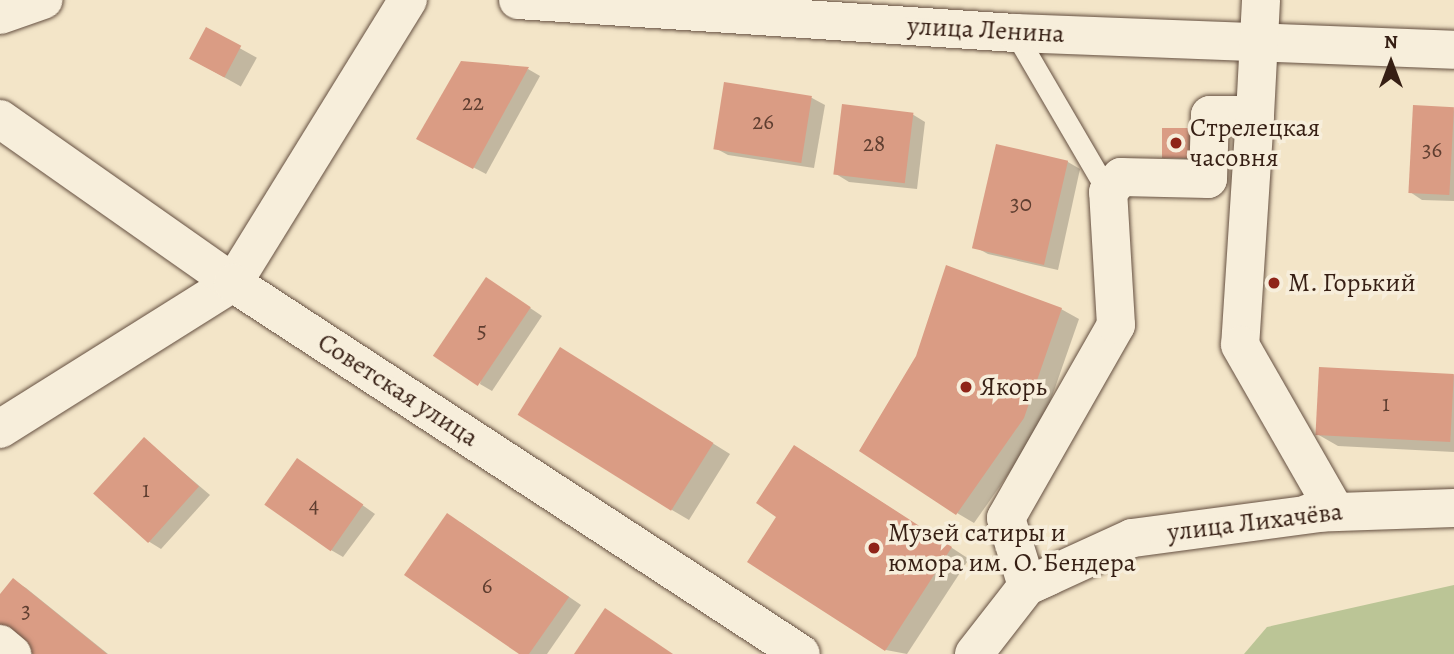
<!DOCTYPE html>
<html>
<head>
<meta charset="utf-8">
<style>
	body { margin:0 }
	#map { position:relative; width:1454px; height:654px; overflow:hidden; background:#f3e5c8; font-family:Alegreya,serif }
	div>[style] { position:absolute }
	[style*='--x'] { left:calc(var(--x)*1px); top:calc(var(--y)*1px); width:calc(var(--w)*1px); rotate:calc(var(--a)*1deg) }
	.green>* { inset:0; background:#bbc596 }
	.shadow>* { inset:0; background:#0003; transform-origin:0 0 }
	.building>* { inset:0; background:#da9c84; transform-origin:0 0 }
	.roads { filter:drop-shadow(0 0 2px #655041) drop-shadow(0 0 2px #655041) }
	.lane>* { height:21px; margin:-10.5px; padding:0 10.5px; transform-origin:10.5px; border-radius:10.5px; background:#f7eedb }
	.street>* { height:38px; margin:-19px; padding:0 19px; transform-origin:19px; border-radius:19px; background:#f7eedb }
	.secondary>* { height:38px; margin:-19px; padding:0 19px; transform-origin:19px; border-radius:19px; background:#f7eedb }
	.dots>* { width:19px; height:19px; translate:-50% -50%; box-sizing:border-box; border:4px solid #f7eedb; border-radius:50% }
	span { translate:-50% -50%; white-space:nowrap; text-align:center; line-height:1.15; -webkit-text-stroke:7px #f7eedb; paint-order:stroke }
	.number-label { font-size:23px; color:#5f3e30 }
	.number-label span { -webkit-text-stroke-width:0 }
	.street-label { font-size:26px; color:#361f14 }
	.poi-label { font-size:26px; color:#361f14 }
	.left { translate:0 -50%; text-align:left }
	.north { position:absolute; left:1356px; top:28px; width:70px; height:70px; -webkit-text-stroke:5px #f7eedb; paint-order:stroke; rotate:0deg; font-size:19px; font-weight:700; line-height:28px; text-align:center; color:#361f14 }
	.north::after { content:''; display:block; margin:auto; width:24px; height:32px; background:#361f14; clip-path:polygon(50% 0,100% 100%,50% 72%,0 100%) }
</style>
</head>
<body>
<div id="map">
	<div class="green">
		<div style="clip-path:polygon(1454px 585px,1454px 654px,1244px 654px,1267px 627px)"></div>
	</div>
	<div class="shadow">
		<div style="left:207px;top:30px;width:57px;height:33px;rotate:29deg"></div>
		<div style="clip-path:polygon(528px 69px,540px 76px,486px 174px,431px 145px)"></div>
		<div style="clip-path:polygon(725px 84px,812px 98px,825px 105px,814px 168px,728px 155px,715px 148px)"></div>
		<div style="clip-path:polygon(1454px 109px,1454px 201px,1422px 200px,1410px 192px)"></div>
		<div style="clip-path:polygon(912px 114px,925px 122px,917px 189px,849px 182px,836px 174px)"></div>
		<div style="clip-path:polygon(1189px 130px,1196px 134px,1196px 160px,1164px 157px)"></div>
		<div style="clip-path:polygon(998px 146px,1068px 162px,1080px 169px,1058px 270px,988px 254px,975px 247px)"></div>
		<div style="clip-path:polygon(499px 287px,542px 316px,492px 391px,480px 384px)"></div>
		<div style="clip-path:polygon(1061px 309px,1079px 319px,1041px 428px,974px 523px,957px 513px)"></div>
		<div style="clip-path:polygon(577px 359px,730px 454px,689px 520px,672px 510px)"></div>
		<div style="clip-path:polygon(1454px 375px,1454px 452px,1338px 446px,1317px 434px)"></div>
		<div style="clip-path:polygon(144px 439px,210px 495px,161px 549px,148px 541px)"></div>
		<div style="clip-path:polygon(812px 457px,969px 559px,907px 654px,886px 650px,779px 516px)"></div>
		<div style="clip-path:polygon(310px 468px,375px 514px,343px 557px,331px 550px)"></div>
		<div style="clip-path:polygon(460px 522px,581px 605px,547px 654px,522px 654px)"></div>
		<div style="clip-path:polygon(13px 580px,26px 588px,108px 654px,36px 654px,0 596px)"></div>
	</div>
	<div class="building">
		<div style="left:206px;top:27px;width:40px;height:36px;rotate:28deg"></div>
		<div style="clip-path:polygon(461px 61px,529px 67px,473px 169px,416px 139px)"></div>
		<div style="left:724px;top:82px;width:89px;height:68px;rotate:9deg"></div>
		<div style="left:842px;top:104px;width:72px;height:71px;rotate:7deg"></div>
		<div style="left:1413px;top:105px;width:41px;height:88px;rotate:3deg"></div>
		<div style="left:1162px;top:128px;width:28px;height:30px"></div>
		<div style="left:996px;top:144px;width:74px;height:107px;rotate:13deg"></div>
		<div style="clip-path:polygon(946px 265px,1062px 308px,1024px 418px,956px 515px,859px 451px,916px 356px)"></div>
		<div style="left:486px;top:277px;width:54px;height:95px;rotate:34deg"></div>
		<div style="left:560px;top:347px;width:181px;height:80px;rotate:32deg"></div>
		<div style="left:1319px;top:367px;width:135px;height:68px;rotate:3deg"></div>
		<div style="left:144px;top:437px;width:74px;height:76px;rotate:42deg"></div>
		<div style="clip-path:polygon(794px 445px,952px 547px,885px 651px,747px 562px,776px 517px,756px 503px)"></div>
		<div style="left:297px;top:458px;width:81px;height:57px;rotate:35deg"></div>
		<div style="clip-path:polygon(447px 513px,569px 597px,529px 654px,519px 654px,404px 575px)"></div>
		<div style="clip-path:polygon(13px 578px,107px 654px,33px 654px,0 628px,0 594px)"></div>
		<div style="clip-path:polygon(605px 608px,673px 654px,574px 654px)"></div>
	</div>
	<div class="roads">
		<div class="lane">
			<div style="--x:1015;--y:33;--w:184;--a:59.7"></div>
		</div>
		<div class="street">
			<div style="--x:518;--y:0;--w:498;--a:3.8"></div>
			<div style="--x:1015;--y:33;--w:439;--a:2.2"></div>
			<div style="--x:0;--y:15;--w:46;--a:-19.2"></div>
			<div style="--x:1210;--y:115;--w:45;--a:0"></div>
			<div style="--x:1255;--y:115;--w:230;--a:93.7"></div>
			<div style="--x:1240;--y:345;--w:191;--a:60.2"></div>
			<div style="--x:1335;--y:511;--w:205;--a:172.4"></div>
			<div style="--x:1132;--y:538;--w:115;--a:155.4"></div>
			<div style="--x:1027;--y:586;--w:71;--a:-107.2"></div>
			<div style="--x:1006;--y:518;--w:222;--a:-60.3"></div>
			<div style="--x:1116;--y:325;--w:133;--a:-93.4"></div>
			<div style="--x:1108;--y:192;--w:20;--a:-49"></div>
			<div style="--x:1121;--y:177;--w:87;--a:1.3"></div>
			<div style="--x:1208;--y:179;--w:64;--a:-88.2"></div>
			<div style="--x:1255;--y:115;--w:115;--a:-87"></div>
			<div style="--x:0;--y:429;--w:275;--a:-32.1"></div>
			<div style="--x:233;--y:283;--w:333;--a:-58.3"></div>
			<div style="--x:1309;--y:513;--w:145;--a:-2"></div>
			<div style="--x:0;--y:644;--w:16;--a:40"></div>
			<div style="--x:974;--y:654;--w:86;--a:-52.1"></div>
			<div style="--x:1027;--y:586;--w:24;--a:-24"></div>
		</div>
		<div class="secondary">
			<div style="--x:0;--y:119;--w:285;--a:35.1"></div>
			<div style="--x:233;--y:283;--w:678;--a:33.15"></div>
		</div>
	</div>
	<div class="dots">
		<div style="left:1176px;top:143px;background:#8f2418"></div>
		<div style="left:1274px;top:283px;background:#8f2418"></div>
		<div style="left:966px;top:387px;background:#8f2418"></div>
		<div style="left:874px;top:548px;background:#8f2418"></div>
	</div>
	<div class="number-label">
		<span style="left:473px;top:103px">22</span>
		<span style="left:763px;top:122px">26</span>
		<span style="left:874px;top:144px">28</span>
		<span style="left:1432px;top:150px">36</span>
		<span style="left:1021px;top:204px">30</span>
		<span style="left:482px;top:331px">5</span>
		<span style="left:1386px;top:404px">1</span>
		<span style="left:146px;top:490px">1</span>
		<span style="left:314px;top:505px">4</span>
		<span style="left:487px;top:586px">6</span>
		<span style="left:26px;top:611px">3</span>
	</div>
	<div class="street-label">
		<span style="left:986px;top:30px;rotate:3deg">улица Ленина</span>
		<span style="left:398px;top:390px;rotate:33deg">Советская улица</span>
		<span style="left:1255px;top:522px;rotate:-7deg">улица Лихачёва</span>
	</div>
	<div class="poi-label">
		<span class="left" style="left:1190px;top:143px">Стрелецкая<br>часовня</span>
		<span class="left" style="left:1288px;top:283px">М. Горький</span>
		<span class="left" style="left:980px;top:387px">Якорь</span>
		<span class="left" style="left:888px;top:548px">Музей сатиры и<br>юмора им. О. Бендера</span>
	</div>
	<div class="north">N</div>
</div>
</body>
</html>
